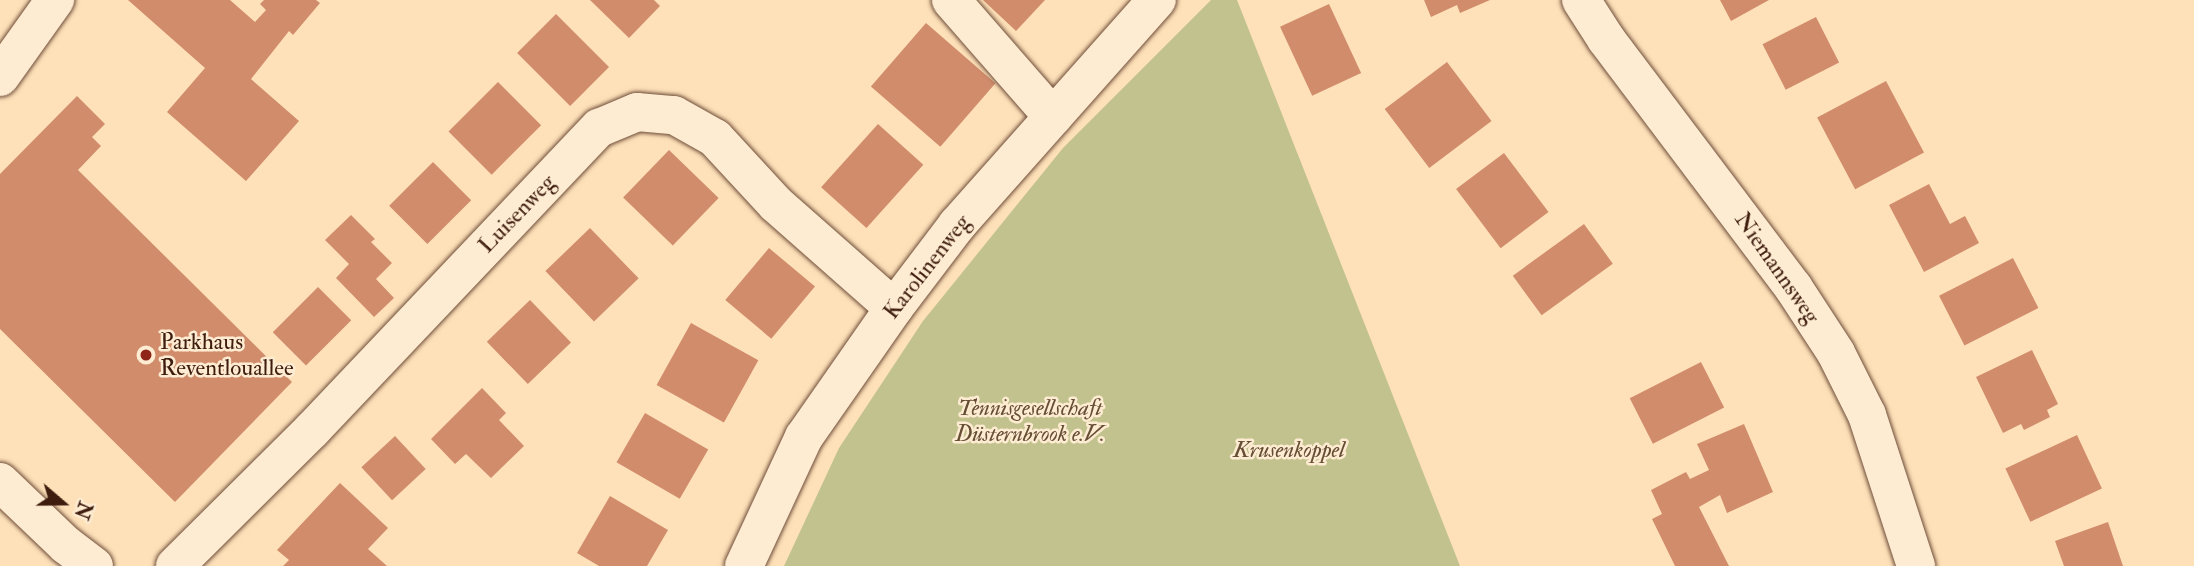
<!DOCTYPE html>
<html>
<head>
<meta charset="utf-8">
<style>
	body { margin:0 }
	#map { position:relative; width:2194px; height:566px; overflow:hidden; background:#fee1b9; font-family:"IM FELL Double Pica",serif }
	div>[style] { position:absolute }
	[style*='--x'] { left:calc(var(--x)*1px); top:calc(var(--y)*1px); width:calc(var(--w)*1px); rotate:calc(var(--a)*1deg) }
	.green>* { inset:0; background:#c2c28e }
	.building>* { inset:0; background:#d18c6c; transform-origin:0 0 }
	.roads { filter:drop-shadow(0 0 2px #6e4d39) drop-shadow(0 0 2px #6e4d39) }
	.minor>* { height:38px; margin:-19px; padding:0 19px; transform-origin:19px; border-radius:19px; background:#feecd2 }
	.dots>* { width:19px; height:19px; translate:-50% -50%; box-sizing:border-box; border:4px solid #feecd2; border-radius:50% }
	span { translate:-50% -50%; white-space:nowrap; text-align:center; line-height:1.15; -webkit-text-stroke:5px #feecd2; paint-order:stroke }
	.street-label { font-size:23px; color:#3e1c0e }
	.poi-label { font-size:23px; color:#3e1c0e }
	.left { translate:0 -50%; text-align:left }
	.park-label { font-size:23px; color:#664e34; font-style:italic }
	.north { position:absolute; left:28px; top:468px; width:70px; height:70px; -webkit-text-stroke:5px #feecd2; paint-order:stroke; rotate:110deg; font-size:19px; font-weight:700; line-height:28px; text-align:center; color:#3e1c0e }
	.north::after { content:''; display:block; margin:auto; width:24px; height:32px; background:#3e1c0e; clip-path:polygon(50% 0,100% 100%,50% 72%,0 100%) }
</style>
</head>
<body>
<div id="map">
	<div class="green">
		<div style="clip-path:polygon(1211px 0,1237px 0,1460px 566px,784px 566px,839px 448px,923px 321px,1063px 148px)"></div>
	</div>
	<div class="building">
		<div style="clip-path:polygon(128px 0,230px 0,255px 22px,266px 10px,260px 4px,264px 0,316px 0,320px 3px,293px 35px,289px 31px,251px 79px,299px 121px,246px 181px,167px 112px,205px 68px)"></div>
		<div style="clip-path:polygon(590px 0,654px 0,660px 6px,629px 38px)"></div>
		<div style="clip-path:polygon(983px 0,1045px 0,1016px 31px)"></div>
		<div style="clip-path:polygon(1424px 0,1490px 0,1460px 13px,1457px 5px,1431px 17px)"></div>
		<div style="clip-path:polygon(1720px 0,1769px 0,1731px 21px)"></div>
		<div style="left:1329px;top:4px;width:76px;height:54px;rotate:65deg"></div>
		<div style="left:556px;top:14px;width:75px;height:55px;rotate:45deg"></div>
		<div style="left:1816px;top:17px;width:51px;height:60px;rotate:63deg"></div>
		<div style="left:926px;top:23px;width:92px;height:84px;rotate:41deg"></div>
		<div style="left:1447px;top:62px;width:74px;height:78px;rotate:53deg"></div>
		<div style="left:1886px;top:81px;width:81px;height:78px;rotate:62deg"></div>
		<div style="left:498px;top:82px;width:61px;height:70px;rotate:45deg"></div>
		<div style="clip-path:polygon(77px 96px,105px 124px,92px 137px,101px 146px,78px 170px,292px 382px,175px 502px,0 329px,0 174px)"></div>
		<div style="left:878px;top:124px;width:61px;height:85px;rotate:42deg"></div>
		<div style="left:669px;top:150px;width:69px;height:66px;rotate:44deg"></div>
		<div style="left:1504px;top:153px;width:74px;height:60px;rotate:53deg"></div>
		<div style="left:433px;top:162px;width:54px;height:62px;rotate:45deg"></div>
		<div style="clip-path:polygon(1929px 184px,1950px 224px,1965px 216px,1979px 243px,1924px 272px,1889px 205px)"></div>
		<div style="clip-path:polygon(351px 215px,375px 239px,371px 242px,392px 263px,376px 279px,394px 298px,374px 317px,336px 278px,349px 264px,325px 240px)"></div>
		<div style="left:1584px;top:224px;width:49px;height:88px;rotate:54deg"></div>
		<div style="left:590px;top:228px;width:70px;height:62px;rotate:46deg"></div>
		<div style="left:769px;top:248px;width:60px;height:68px;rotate:40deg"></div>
		<div style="left:2013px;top:258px;width:56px;height:83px;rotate:63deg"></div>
		<div style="left:318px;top:287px;width:47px;height:64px;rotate:45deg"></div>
		<div style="left:530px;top:300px;width:59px;height:60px;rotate:46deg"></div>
		<div style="left:691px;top:323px;width:77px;height:71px;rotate:29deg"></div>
		<div style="clip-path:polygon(2032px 350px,2058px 404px,2047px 410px,2050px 417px,2024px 430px,2021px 424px,2003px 433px,1976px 377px)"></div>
		<div style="left:1701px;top:362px;width:51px;height:80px;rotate:63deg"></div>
		<div style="clip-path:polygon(482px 388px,506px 413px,499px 420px,524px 446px,491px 478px,466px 454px,455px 464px,431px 439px)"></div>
		<div style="left:645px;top:413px;width:73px;height:57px;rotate:30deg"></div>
		<div style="clip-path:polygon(1744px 424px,1773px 492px,1727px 513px,1720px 495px,1699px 507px,1729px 566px,1675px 566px,1652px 519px,1662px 514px,1651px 490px,1686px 472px,1690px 479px,1709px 470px,1697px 444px)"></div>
		<div style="left:2077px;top:435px;width:59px;height:79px;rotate:65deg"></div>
		<div style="left:395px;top:436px;width:45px;height:46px;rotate:47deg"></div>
		<div style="clip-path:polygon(340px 483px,388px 528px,368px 549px,387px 566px,283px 566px,289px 560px,277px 550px)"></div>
		<div style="clip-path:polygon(610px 496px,668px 530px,647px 566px,599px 566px,577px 553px)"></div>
		<div style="clip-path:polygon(2108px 522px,2123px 566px,2064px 566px,2055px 541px)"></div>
	</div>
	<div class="roads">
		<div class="minor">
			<div style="--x:951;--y:0;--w:155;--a:48.9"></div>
			<div style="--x:1581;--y:0;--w:46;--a:57.3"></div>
			<div style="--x:1606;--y:39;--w:311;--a:53"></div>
			<div style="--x:1793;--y:287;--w:79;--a:56.9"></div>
			<div style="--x:1836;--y:353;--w:69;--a:63.4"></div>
			<div style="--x:1867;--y:415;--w:159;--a:72"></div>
			<div style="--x:0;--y:77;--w:95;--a:-54.5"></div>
			<div style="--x:0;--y:482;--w:91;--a:43.7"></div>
			<div style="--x:66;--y:545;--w:35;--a:37"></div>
			<div style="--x:175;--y:566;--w:193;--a:-44.8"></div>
			<div style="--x:312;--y:430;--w:417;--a:-46.5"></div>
			<div style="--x:599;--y:128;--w:41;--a:-22.8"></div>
			<div style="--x:637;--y:112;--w:37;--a:5"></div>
			<div style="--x:674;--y:115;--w:47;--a:29.3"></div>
			<div style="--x:715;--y:138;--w:90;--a:47.3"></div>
			<div style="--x:776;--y:204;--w:157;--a:41.4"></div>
			<div style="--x:744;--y:566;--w:142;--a:-65.1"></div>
			<div style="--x:804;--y:437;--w:157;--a:-55.1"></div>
			<div style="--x:894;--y:308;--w:104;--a:-52.8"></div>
			<div style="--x:957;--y:225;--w:301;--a:-48.4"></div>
		</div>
	</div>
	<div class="dots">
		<div style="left:146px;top:355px;background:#8f2418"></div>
	</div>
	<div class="street-label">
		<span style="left:517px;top:214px;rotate:-46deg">Luisenweg</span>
		<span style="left:927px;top:267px;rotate:-52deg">Karolinenweg</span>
		<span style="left:1777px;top:268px;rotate:55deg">Niemannsweg</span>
	</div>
	<div class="poi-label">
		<span class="left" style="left:160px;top:355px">Parkhaus<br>Reventlouallee</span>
	</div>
	<div class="park-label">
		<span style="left:1030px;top:421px">Tennisgesellschaft<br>Düsternbrook e.V.</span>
		<span style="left:1289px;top:450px">Krusenkoppel</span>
	</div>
	<div class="north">N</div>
</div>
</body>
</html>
